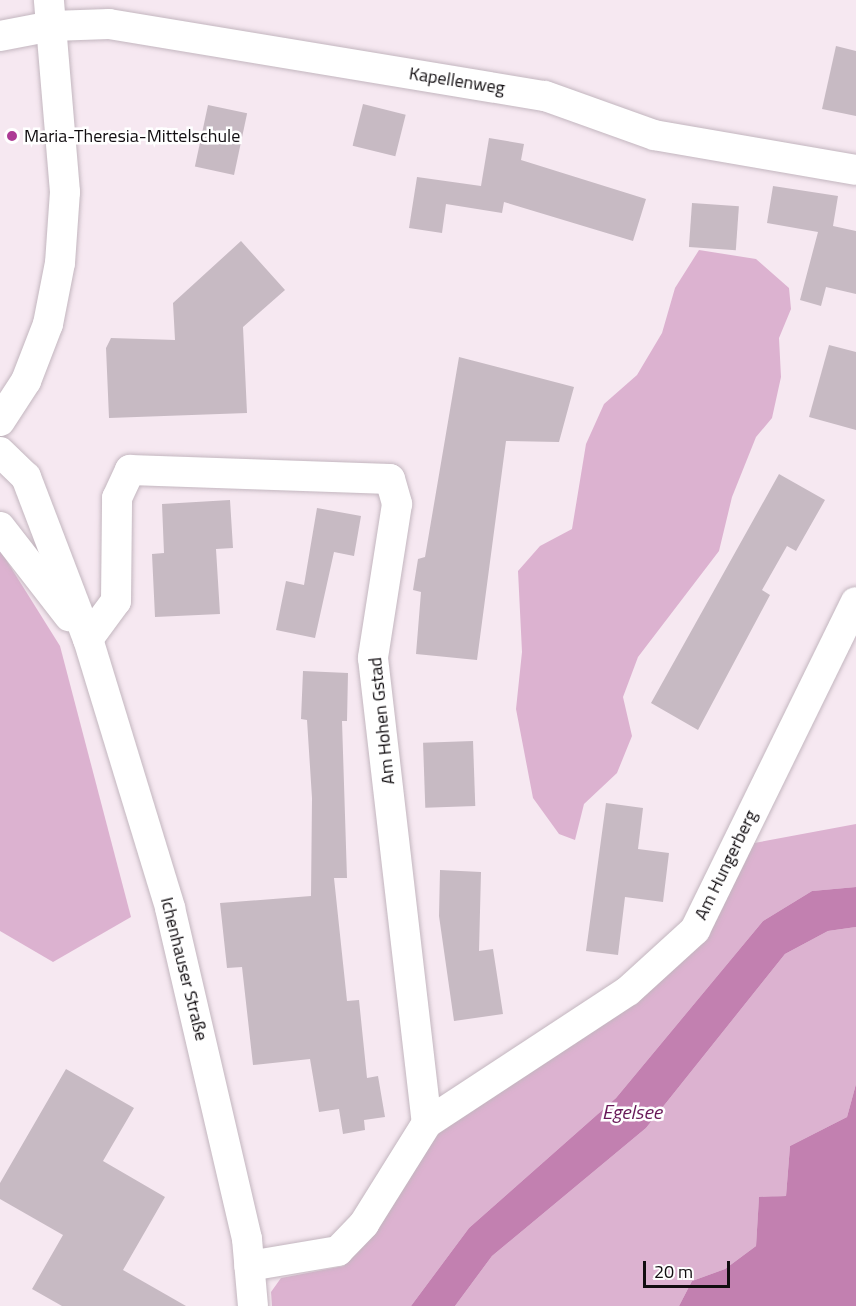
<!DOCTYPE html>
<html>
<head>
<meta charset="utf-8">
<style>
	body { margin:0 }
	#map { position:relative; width:856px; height:1306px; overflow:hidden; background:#f6e8f1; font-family:"Titillium Web",sans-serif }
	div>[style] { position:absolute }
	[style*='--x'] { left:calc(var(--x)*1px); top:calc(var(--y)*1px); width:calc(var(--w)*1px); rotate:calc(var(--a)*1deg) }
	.green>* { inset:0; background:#dcb2d0 }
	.water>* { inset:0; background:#c280b0 }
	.building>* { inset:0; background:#c7bac3; transform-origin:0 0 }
	.roads { filter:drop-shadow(0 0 2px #c3b6bf) drop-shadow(0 0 2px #c3b6bf) }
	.minor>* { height:30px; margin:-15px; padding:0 15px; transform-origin:15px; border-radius:15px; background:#fff }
	.dots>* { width:16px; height:16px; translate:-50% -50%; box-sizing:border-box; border:3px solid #fff; border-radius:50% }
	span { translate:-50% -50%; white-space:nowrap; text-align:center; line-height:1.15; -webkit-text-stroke:5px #fff; paint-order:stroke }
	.street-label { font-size:18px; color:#110d10 }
	.poi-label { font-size:18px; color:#110d10 }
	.left { translate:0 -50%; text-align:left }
	.water-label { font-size:20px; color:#681958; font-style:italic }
	.scale { position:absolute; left:643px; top:1261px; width:87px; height:27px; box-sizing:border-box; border:3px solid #110d10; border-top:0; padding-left:8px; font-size:18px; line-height:21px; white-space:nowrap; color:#110d10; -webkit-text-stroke:4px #fff; paint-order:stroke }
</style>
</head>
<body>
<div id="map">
	<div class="green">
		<div style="clip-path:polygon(699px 250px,756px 259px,789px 288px,791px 309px,779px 338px,781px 377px,772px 418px,756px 437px,732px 497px,719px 551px,638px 657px,623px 697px,632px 736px,617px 773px,584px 804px,575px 840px,559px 834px,533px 798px,516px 709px,522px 652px,518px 571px,540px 546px,572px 529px,586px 444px,604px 404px,637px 375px,662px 333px,675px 288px)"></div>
		<div style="clip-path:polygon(0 550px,60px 646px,131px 917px,53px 962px,0 931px)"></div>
		<div style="clip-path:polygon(856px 824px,856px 887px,812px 891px,763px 921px,616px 1098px,469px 1228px,411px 1306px,272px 1306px,271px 1292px,281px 1278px,344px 1266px,425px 1143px,681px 949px,738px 846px)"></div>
		<div style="clip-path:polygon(856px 927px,856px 1084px,847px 1117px,790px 1146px,786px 1196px,759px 1198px,756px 1246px,725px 1269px,692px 1281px,679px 1306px,455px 1306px,492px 1256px,646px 1128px,785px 954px,828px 931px)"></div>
	</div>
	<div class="water">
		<div style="clip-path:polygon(856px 887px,856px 927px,828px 931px,785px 954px,646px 1128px,492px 1256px,455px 1306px,411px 1306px,469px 1228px,616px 1098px,763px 921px,812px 891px)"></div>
		<div style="clip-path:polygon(856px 1084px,856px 1306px,679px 1306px,692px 1281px,725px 1269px,756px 1246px,759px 1197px,786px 1196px,790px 1146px,847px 1117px)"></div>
	</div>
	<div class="building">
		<div style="clip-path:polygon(836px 46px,856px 51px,856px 116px,822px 109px)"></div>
		<div style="left:363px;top:104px;width:44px;height:43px;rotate:14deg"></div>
		<div style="left:208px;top:105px;width:40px;height:63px;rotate:12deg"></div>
		<div style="clip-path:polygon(489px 138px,524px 144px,521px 160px,646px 199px,633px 241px,504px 202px,502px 213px,446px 204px,442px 233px,409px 228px,417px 177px,481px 186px)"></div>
		<div style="clip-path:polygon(773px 186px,838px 196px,833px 226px,856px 231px,856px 294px,826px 287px,821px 306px,800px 300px,818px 232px,767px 223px)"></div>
		<div style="left:692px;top:203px;width:47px;height:44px;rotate:4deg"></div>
		<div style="clip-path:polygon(241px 241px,285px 290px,243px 327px,247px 413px,109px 418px,106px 348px,111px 338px,175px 340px,173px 303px)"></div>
		<div style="clip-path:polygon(829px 345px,856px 352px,856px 430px,809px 417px)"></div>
		<div style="clip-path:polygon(459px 357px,574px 387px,559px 442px,506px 441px,477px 660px,416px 654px,421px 592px,413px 590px,418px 559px,425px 557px)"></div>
		<div style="clip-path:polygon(779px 474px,825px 500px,796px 551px,787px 546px,762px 590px,770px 595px,698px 730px,651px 703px)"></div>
		<div style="clip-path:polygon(230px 500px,233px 548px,216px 549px,220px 614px,155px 617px,152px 554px,164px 553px,162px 504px)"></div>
		<div style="clip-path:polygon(317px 508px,361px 516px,354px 556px,334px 552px,315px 638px,276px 630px,286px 581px,304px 585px)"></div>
		<div style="clip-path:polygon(303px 671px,348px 673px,347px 721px,342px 721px,347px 878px,334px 878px,347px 1001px,359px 1000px,367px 1078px,378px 1076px,385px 1117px,364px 1120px,365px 1130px,343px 1134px,339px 1109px,319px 1112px,310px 1059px,253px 1065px,242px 967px,227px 968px,220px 903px,311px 896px,312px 798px,307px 720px,301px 719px)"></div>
		<div style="left:473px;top:741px;width:65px;height:50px;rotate:88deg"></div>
		<div style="clip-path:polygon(606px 803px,643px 808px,638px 849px,669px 853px,663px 902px,625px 897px,618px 955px,586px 951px)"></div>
		<div style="clip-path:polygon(440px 870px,481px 872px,479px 951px,493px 949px,503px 1014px,454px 1021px,439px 916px)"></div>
		<div style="clip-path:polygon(66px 1069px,134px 1108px,103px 1161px,165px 1197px,123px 1270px,186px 1306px,62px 1306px,32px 1289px,63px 1235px,0 1199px,0 1183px)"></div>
	</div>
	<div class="roads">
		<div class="minor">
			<div style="--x:0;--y:36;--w:53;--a:-10.9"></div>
			<div style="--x:52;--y:26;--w:57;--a:-2"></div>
			<div style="--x:109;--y:24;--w:442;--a:9.4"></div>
			<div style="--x:545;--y:96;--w:116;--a:19.7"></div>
			<div style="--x:654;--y:135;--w:205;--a:9.8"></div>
			<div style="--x:0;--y:421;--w:48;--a:-57"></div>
			<div style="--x:26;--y:381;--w:61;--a:-68.9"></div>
			<div style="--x:48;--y:324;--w:62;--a:-78.9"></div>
			<div style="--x:60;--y:263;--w:71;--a:-86"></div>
			<div style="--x:65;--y:192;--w:193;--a:-94.8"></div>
			<div style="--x:0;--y:452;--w:36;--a:44"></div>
			<div style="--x:26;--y:477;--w:173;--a:69.1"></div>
			<div style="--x:88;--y:639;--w:281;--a:73"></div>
			<div style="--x:170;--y:908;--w:340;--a:76.9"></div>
			<div style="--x:247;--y:1239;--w:67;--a:84.9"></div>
			<div style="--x:0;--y:527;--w:113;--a:52.2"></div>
			<div style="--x:88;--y:639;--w:47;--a:-53.6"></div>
			<div style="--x:116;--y:601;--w:103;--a:-89.4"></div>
			<div style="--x:117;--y:498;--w:31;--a:-65"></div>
			<div style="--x:130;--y:470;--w:260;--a:2"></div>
			<div style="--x:390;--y:479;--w:26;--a:74"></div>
			<div style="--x:397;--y:504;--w:156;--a:98.9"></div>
			<div style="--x:373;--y:658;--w:468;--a:83.4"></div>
			<div style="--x:427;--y:1123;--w:119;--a:122"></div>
			<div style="--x:364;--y:1224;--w:37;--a:134"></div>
			<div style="--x:338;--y:1251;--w:90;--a:170.4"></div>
			<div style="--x:427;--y:1123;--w:240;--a:-33.3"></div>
			<div style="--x:628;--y:991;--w:91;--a:-42.3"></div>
			<div style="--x:695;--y:930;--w:365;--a:-63.9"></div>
		</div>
	</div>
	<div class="dots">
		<div style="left:12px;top:136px;background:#ad3b95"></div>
	</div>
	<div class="street-label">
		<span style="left:457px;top:81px;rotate:9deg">Kapellenweg</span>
		<span style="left:382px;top:721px;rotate:-96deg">Am Hohen Gstad</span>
		<span style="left:726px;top:865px;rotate:-64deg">Am Hungerberg</span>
		<span style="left:184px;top:969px;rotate:76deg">Ichenhauser Straße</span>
	</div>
	<div class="poi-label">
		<span class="left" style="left:24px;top:136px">Maria-Theresia-Mittelschule</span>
	</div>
	<div class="water-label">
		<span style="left:632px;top:1111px">Egelsee</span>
	</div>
	<div class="scale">20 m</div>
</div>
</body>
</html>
